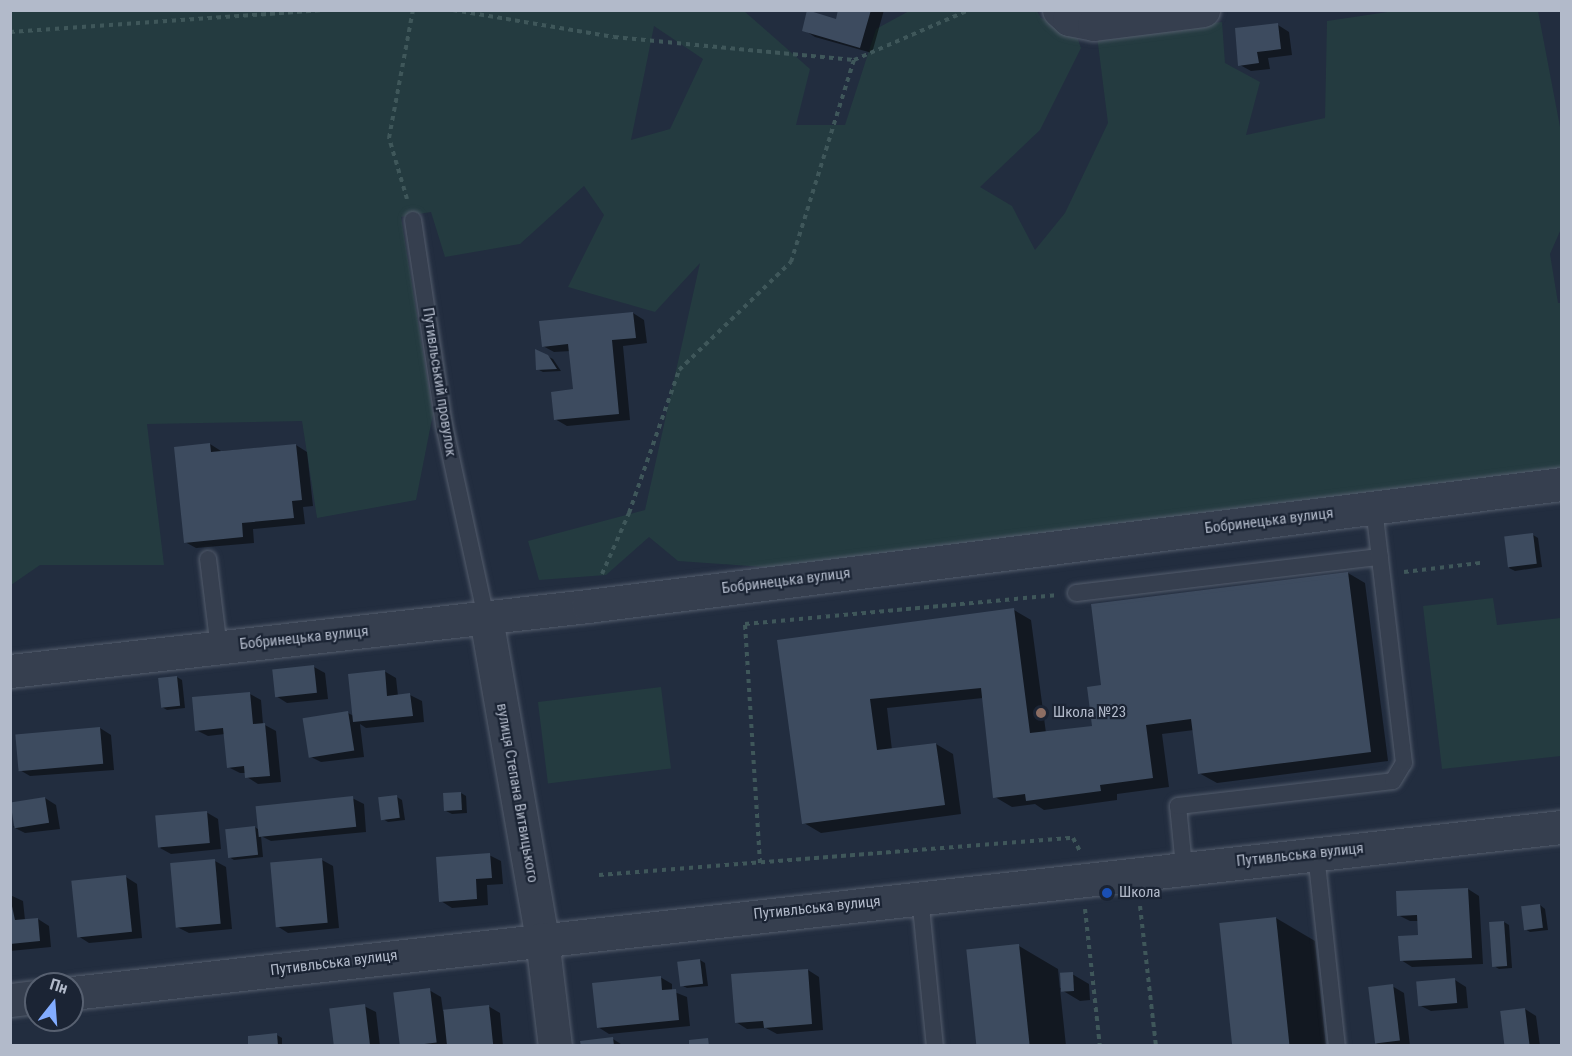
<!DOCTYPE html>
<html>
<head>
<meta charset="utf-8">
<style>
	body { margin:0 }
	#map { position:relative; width:1572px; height:1056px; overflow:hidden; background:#222d3f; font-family:"Roboto Condensed",sans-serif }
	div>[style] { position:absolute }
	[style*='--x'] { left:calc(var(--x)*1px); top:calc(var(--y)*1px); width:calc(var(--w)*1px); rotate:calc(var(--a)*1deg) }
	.green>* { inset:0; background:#243b40; transform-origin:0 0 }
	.shadow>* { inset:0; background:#0007 }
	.building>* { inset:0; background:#3d4b5f; transform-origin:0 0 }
	.path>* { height:4px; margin-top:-2px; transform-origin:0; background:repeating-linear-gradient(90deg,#3f575a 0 4.5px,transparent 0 9px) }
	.roads { filter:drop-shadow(0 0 2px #545d6d) drop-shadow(0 0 2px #545d6d) }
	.lane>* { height:16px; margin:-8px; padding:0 8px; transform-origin:8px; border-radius:8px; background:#363f4f }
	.street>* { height:33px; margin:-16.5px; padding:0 16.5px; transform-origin:16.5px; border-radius:16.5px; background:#363f4f }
	.dots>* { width:16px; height:16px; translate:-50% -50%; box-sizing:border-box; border:3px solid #1b2434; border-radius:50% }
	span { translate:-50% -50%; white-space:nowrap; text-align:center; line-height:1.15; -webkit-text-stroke:4.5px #1b2434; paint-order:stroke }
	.street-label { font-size:15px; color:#b2baca }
	.poi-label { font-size:15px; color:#b2baca }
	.left { translate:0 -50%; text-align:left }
	.frame { position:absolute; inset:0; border:12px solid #b2baca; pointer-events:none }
	.north { position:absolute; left:24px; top:972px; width:60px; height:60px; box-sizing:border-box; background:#1b2434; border:2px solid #576070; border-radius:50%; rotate:17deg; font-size:16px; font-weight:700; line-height:24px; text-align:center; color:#b2baca }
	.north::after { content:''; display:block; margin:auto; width:21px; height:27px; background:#82acff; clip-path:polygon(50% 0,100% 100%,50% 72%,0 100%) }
</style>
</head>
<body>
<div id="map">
	<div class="green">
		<div style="clip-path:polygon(evenodd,1401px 10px,1538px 11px,1561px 132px,1561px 229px,1550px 254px,1558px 303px,1561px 303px,1561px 477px,792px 569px,678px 561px,649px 537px,606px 575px,539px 580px,528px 541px,645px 510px,700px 263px,655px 312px,568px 287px,604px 215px,584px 186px,520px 244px,445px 257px,431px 212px,401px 217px,433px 414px,416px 500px,317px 518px,302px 421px,147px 424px,164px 565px,40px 565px,11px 585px,11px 11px,744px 11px,810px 69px,796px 125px,845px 125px,876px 29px,909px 11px,1037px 11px,1041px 18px,1076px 34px,1081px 48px,1040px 130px,980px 187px,1012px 206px,1035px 250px,1065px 213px,1108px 123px,1097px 36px,1222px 22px,1225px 63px,1260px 82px,1246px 135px,1325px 118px,1327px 21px,1401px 10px,654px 26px,703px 59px,670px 129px,631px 140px,654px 26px)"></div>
		<div style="clip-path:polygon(1493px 598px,1497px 625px,1561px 618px,1561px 756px,1442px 769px,1423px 606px)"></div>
		<div style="left:661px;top:687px;width:82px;height:124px;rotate:83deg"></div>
	</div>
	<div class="shadow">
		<div style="clip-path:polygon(840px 10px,884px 10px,872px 53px,815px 37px,804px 30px,837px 21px)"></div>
		<div style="clip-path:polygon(1278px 25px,1289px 32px,1292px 55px,1268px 58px,1270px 69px,1251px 71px,1240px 65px)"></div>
		<div style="clip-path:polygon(633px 313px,644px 320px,647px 343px,623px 346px,630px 420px,567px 426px,555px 419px,574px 391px,571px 351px,554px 352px,543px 346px)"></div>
		<div style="clip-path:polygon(547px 356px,553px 359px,561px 371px,543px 372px,537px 369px)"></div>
		<div style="clip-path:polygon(210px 444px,221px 451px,296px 445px,307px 452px,313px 506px,303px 507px,305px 524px,253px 529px,254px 543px,196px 548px,185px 542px)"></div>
		<div style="clip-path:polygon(1533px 535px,1538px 538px,1542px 567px,1515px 571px,1509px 568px)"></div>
		<div style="clip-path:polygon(1348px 573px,1365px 583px,1388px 761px,1217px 783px,1199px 773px,1194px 730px,1162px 734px,1169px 787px,1117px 794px,1117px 800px,1044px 810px,1035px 804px,1012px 807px,995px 797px,983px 698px,887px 708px,892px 750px,936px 744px,953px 754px,961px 814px,821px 833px,804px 823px,779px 641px,1014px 610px,1031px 620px,1046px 733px,1093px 727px,1103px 686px)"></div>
		<div style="clip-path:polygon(314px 667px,325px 673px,328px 699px,287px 703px,276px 696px)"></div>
		<div style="clip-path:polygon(384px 671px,396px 678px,398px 696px,410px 695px,422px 701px,424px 722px,366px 728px,360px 724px,364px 757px,321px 762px,309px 756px,348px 713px,354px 716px)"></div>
		<div style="clip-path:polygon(177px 677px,182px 680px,185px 708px,167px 710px,162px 707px)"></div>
		<div style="clip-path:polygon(250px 694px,261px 700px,263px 724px,276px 731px,281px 782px,258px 784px,247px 777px,246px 773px,240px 773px,228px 767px,225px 734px,208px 736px,196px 730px)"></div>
		<div style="clip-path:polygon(100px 728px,111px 735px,114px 770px,30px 776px,18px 769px)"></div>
		<div style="clip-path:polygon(461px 793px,466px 796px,467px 813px,452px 814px,446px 811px)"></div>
		<div style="clip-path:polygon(397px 797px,402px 800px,405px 820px,388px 822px,383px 819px)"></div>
		<div style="clip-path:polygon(45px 798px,56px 805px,60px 829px,25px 833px,13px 827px)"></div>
		<div style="clip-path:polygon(352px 798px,364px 804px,366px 832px,271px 841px,261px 836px,263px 857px,234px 860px,229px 857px,255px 827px,259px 830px)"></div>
		<div style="clip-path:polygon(206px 812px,218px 819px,221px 849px,171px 854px,160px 848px)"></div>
		<div style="clip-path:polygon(489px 855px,501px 861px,503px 884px,487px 885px,488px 905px,452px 908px,441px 901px)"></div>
		<div style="clip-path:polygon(322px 860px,333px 866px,339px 928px,288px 933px,277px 926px)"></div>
		<div style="clip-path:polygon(215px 861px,226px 867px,232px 929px,189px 933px,177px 927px)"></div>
		<div style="clip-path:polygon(126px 877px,137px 884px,142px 938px,89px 943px,78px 936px)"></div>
		<div style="clip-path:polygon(1468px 889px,1479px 896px,1483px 964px,1412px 967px,1401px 960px,1420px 937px,1419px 921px,1410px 921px,1398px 915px)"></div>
		<div style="clip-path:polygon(10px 895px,23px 901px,25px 920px,38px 919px,49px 926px,51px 947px,10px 951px)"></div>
		<div style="clip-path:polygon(1540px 905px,1545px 909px,1548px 930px,1530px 932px,1525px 929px)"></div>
		<div style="clip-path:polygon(1276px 918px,1315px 941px,1326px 1046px,1234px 1046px)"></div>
		<div style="clip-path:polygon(1504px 922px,1509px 925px,1512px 968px,1499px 969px,1494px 966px)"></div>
		<div style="clip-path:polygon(1019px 946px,1058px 969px,1060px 989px,1072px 974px,1089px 984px,1090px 1000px,1080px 1001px,1060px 989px,1066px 1046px,977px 1046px)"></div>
		<div style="clip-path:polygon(700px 960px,705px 963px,708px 986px,687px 988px,681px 985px)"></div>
		<div style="clip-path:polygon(808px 970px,819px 977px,823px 1030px,777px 1034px,766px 1028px,747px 1029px,736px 1022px)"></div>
		<div style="clip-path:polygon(660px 977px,672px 984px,672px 991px,687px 997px,690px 1026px,609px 1034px,598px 1027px)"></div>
		<div style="clip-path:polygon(1455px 980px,1466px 987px,1468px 1008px,1431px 1011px,1419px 1005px)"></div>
		<div style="clip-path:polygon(1392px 986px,1404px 993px,1410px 1046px,1381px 1046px,1376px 1043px)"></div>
		<div style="clip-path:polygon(429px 990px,441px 997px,443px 1011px,488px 1006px,500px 1013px,503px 1046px,402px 1046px)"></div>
		<div style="clip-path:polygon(364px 1006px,376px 1012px,380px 1046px,335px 1046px)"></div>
		<div style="clip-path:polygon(1525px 1009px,1536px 1016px,1540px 1046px,1506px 1046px)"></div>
		<div style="clip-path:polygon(277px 1035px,282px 1038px,282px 1046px,250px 1046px)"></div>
		<div style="clip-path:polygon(613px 1039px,624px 1046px,582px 1046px)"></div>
	</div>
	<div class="building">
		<div style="clip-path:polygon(807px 10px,836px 19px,838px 10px,871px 10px,860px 48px,802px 31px)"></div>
		<div style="clip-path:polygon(1278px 23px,1281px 49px,1257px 52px,1259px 63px,1238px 66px,1235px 28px)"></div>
		<div style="clip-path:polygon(633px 312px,636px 338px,612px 340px,619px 414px,554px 420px,551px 392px,573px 389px,568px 344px,542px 347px,539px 321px)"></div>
		<div style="clip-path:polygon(535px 349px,548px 355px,557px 369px,536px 370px)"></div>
		<div style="clip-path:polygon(210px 443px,211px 452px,296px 444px,302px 500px,292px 501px,294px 518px,242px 523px,243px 537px,184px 543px,174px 447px)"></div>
		<div style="left:1533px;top:533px;width:31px;height:29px;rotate:83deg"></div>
		<div style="clip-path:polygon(1348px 572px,1371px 752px,1198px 774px,1191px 719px,1146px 725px,1153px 778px,1100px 785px,1101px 791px,1026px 801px,1025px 794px,993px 798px,981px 688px,870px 699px,877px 750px,936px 743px,945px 805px,802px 824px,777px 640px,1014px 608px,1030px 733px,1092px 726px,1087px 687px,1101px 685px,1091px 604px)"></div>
		<div style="left:314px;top:665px;width:28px;height:42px;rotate:84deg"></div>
		<div style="clip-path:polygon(385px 670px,387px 696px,410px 693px,413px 716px,353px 722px,348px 674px)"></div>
		<div style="left:177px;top:676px;width:30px;height:19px;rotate:84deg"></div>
		<div style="clip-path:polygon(250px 692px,253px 724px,265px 723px,270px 776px,245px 778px,244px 766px,227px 768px,223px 728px,195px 731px,192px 697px)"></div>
		<div style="left:348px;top:711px;width:40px;height:46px;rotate:81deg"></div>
		<div style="left:100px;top:727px;width:37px;height:85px;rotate:85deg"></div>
		<div style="left:461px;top:792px;width:18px;height:18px;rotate:87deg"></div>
		<div style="left:397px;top:795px;width:23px;height:19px;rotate:83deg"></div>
		<div style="left:353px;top:796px;width:31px;height:98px;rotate:84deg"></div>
		<div style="left:45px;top:797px;width:26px;height:35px;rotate:81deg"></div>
		<div style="left:207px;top:811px;width:32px;height:52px;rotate:85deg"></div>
		<div style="left:255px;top:826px;width:29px;height:30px;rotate:84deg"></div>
		<div style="clip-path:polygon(490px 853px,492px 878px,476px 879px,477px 899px,439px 902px,436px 857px)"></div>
		<div style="left:322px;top:858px;width:65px;height:52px;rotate:85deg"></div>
		<div style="left:215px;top:859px;width:65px;height:45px;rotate:85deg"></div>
		<div style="left:126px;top:875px;width:57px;height:55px;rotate:84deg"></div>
		<div style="clip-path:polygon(1468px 888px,1472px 958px,1400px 961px,1398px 936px,1418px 935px,1417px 915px,1397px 916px,1396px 891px)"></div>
		<div style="clip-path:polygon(10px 897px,15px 920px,38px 918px,40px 941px,10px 944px)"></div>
		<div style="left:1540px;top:904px;width:24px;height:19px;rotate:83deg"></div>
		<div style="left:1276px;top:917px;width:130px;height:57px;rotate:84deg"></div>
		<div style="left:1504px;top:921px;width:45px;height:15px;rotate:86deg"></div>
		<div style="left:1019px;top:944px;width:103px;height:53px;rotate:84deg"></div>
		<div style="left:700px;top:959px;width:25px;height:23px;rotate:83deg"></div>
		<div style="clip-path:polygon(808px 969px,812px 1024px,764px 1028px,763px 1021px,735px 1023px,731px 974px)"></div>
		<div style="left:1073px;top:972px;width:19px;height:13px;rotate:87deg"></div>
		<div style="clip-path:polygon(661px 976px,662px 990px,676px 989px,679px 1020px,597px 1028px,592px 983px)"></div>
		<div style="left:1455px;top:978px;width:25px;height:39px;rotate:85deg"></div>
		<div style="left:1393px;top:984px;width:57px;height:25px;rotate:83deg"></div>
		<div style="left:430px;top:988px;width:55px;height:37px;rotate:83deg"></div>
		<div style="left:365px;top:1004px;width:42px;height:36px;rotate:83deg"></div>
		<div style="left:489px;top:1005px;width:41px;height:46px;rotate:84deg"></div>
		<div style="left:1525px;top:1008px;width:38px;height:25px;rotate:83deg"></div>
		<div style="clip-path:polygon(277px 1033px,278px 1046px,248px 1046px,248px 1036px)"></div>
		<div style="clip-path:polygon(613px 1037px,614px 1046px,581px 1046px,580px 1041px)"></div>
		<div style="clip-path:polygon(708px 1038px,709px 1046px,689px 1046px,689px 1040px)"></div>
	</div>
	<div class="path">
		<div style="--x:453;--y:10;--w:163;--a:9.5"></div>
		<div style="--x:614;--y:37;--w:241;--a:5.5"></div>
		<div style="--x:10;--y:32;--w:314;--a:-4"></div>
		<div style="--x:407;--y:199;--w:64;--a:-106.4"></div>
		<div style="--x:389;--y:138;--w:130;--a:-79.4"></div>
		<div style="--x:1404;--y:572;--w:77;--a:-6.8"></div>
		<div style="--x:602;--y:574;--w:67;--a:-66.1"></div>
		<div style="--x:629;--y:513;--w:151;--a:-70.7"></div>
		<div style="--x:679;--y:370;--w:156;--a:-44"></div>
		<div style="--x:791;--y:262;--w:212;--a:-72.7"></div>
		<div style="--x:854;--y:60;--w:125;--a:-23.5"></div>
		<div style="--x:760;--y:863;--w:239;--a:-93.6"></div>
		<div style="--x:745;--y:624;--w:312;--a:-5.3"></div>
		<div style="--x:599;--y:875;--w:475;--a:-4.5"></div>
		<div style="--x:1073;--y:838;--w:15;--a:62"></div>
		<div style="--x:1140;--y:906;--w:141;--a:83.5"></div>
		<div style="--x:1085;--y:909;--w:138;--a:83.8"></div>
	</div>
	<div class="roads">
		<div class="lane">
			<div style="--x:413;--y:220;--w:207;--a:81.4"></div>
			<div style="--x:444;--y:425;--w:198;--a:77.7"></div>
			<div style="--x:208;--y:559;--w:90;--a:83"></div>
			<div style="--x:1076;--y:593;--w:306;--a:-6.8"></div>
			<div style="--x:1316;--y:854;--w:193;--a:83.8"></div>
			<div style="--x:1184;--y:867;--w:61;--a:-95.6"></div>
			<div style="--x:1178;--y:806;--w:216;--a:-6.6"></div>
			<div style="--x:1393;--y:781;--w:21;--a:-59"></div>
			<div style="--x:1404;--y:763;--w:258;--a:-96.7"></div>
			<div style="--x:920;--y:897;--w:150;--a:84.3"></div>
		</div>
		<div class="street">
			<div style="--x:1059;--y:10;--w:13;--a:42"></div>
			<div style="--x:1069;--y:19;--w:25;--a:11"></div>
			<div style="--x:1094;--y:24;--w:110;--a:-7.3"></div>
			<div style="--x:486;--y:618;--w:326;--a:80.1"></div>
			<div style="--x:542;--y:939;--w:108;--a:83.1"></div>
			<div style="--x:10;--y:671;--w:582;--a:-6.42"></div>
			<div style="--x:588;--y:606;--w:982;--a:-7.14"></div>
			<div style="--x:72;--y:993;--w:1499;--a:-6.36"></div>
			<div style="--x:10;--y:1000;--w:26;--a:-7"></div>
		</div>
	</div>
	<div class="dots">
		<div style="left:1041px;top:713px;background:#8d6e63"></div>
		<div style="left:1107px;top:893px;background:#1a4fb4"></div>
	</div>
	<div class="street-label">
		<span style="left:439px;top:382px;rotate:81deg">Путивльський провулок</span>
		<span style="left:1269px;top:521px;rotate:-7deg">Бобринецька вулиця</span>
		<span style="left:786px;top:581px;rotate:-7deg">Бобринецька вулиця</span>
		<span style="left:304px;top:638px;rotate:-6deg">Бобринецька вулиця</span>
		<span style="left:517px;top:793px;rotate:80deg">вулиця Степана Витвицького</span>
		<span style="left:1300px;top:855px;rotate:-6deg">Путивльська вулиця</span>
		<span style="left:817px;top:908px;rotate:-6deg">Путивльська вулиця</span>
		<span style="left:334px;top:963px;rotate:-7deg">Путивльська вулиця</span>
	</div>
	<div class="poi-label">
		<span class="left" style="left:1053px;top:713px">Школа №23</span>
		<span class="left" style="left:1119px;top:893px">Школа</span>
	</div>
	<div class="frame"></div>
	<div class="north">Пн</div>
</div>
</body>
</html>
